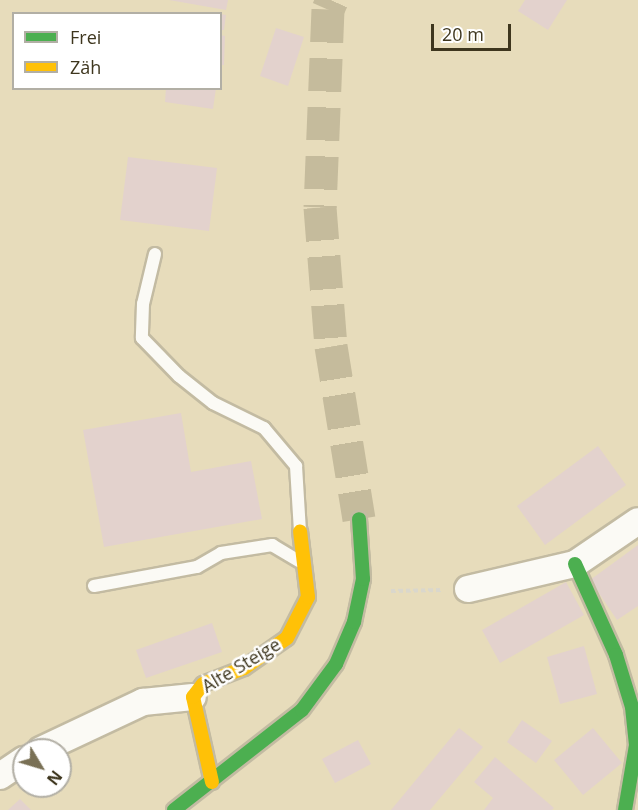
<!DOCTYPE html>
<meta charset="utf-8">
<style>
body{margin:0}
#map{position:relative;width:638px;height:810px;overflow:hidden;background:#e7dcbb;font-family:"Open Sans",sans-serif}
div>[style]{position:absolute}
.building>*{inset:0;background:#e3d2cd}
.secondary-tunnel>*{height:33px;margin-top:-16.5px;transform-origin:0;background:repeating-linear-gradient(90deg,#c5bb9c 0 33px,transparent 0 49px)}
.path>*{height:4px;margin-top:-2px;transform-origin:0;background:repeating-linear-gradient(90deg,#dad7cc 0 4.5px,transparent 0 7.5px)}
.roads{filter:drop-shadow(2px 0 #c3bba2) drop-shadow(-2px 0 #c3bba2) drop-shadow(0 2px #c3bba2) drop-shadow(0 -2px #c3bba2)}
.lane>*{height:12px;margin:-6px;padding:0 6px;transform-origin:6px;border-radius:6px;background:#fbfaf5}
.street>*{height:26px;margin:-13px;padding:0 13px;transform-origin:13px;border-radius:13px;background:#fbfaf5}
.fast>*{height:14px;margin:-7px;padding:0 7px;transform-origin:7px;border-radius:7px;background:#4caf50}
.slow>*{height:14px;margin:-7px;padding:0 7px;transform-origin:7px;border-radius:7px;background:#ffc107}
span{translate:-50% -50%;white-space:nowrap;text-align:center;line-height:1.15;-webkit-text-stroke:5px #fff;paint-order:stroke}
.street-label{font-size:18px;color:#3e361e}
.legend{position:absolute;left:12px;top:12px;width:210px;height:78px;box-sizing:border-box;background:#fff;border:2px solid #b2afa5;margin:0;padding:8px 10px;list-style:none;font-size:18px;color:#3e361e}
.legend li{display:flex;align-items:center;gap:12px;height:30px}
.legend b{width:30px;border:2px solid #b2afa5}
.north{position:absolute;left:12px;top:738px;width:60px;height:60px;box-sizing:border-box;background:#fff;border:2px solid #b2afa5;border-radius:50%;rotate:128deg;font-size:16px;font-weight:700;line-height:24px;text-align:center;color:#3e361e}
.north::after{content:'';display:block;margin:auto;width:21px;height:27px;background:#797055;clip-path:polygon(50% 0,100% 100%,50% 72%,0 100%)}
.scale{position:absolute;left:431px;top:24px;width:80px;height:27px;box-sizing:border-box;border:3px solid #3e361e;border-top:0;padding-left:8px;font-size:18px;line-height:21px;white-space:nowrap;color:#3e361e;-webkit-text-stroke:4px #fff;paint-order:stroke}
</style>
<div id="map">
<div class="building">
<div style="clip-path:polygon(169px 0,228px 0,226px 10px)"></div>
<div style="clip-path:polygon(525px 0,567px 0,548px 30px,518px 11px)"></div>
<div style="clip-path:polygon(220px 14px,226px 15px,224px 30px,220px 30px)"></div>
<div style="clip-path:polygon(276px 28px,304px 37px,288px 86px,260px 76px)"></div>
<div style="clip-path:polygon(220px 35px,225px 36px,224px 65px,220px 65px)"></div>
<div style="clip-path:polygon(166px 88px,216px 88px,213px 109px,165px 102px)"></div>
<div style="clip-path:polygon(128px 157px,217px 168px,209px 231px,120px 220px)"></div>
<div style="clip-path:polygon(181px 413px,191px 472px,251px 461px,262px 519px,104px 547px,83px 430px)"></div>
<div style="clip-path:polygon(598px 446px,626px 485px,545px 545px,517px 506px)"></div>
<div style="clip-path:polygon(638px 545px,638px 606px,617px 620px,590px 580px)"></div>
<div style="clip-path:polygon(566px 582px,584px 615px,500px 663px,482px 630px)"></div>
<div style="clip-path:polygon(212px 623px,222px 652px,146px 678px,136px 650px)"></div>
<div style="clip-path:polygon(584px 646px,597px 694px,560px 704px,547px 657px)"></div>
<div style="clip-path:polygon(522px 720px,552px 741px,536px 763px,507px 742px)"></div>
<div style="clip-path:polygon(459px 728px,483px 747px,430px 810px,391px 810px)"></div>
<div style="clip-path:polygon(593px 728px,622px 763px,583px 795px,554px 760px)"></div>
<div style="clip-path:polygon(358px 740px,371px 764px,335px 783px,322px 759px)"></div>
<div style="clip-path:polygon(495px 757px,554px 808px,552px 810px,484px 810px,493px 798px,474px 782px)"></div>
<div style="clip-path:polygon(20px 799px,31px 810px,8px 810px)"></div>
</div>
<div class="secondary-tunnel">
<div style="left:332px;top:0;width:10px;rotate:114deg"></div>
<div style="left:328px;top:9px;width:198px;rotate:92.3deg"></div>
<div style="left:320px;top:207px;width:139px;rotate:85.5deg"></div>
<div style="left:331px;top:346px;width:175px;rotate:80.8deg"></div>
</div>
<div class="path">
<div style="left:391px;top:591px;width:52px;rotate:-1.1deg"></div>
</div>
<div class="roads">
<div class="lane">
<div style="left:155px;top:254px;width:51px;rotate:103.5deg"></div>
<div style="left:143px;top:304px;width:34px;rotate:92deg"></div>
<div style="left:142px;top:338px;width:53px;rotate:45.8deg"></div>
<div style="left:179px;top:376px;width:43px;rotate:38.5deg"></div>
<div style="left:213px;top:403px;width:57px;rotate:26.1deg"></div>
<div style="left:264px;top:428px;width:50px;rotate:49.9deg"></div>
<div style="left:296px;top:466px;width:65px;rotate:86.5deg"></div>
<div style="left:94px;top:586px;width:105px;rotate:-10.5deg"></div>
<div style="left:197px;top:567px;width:28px;rotate:-30deg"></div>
<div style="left:221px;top:553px;width:52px;rotate:-8.9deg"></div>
<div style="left:272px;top:545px;width:31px;rotate:31deg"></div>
</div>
<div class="street">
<div style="left:468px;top:589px;width:110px;rotate:-13.2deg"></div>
<div style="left:575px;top:564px;width:76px;rotate:-34.3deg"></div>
<div style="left:41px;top:750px;width:113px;rotate:-25.2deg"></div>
<div style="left:143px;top:702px;width:50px;rotate:-5.7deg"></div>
<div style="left:0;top:776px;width:29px;rotate:-34deg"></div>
</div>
<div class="fast">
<div style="left:575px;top:564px;width:100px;rotate:65.7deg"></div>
<div style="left:616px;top:655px;width:54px;rotate:72.9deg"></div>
<div style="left:632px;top:707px;width:38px;rotate:84deg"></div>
<div style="left:636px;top:745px;width:66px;rotate:99.6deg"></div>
<div style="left:174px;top:810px;width:162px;rotate:-38deg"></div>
<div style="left:302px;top:710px;width:57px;rotate:-53.5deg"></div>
<div style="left:336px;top:664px;width:46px;rotate:-66.8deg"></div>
<div style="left:354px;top:622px;width:44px;rotate:-78.2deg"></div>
<div style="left:363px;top:579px;width:60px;rotate:-93.8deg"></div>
</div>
<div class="slow">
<div style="left:212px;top:782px;width:87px;rotate:-102.6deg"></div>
<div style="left:193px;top:697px;width:16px;rotate:-52deg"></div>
<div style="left:203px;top:684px;width:44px;rotate:-21.3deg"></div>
<div style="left:244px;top:668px;width:52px;rotate:-34.9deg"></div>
<div style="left:287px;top:638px;width:46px;rotate:-62.9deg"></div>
<div style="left:308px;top:597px;width:66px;rotate:-96.9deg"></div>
</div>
</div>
<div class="street-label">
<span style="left:241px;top:665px;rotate:-31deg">Alte Steige</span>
</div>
<ul class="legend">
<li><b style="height:8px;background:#4caf50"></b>Frei</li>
<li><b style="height:8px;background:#ffc107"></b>Zäh</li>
</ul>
<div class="north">N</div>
<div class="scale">20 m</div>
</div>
